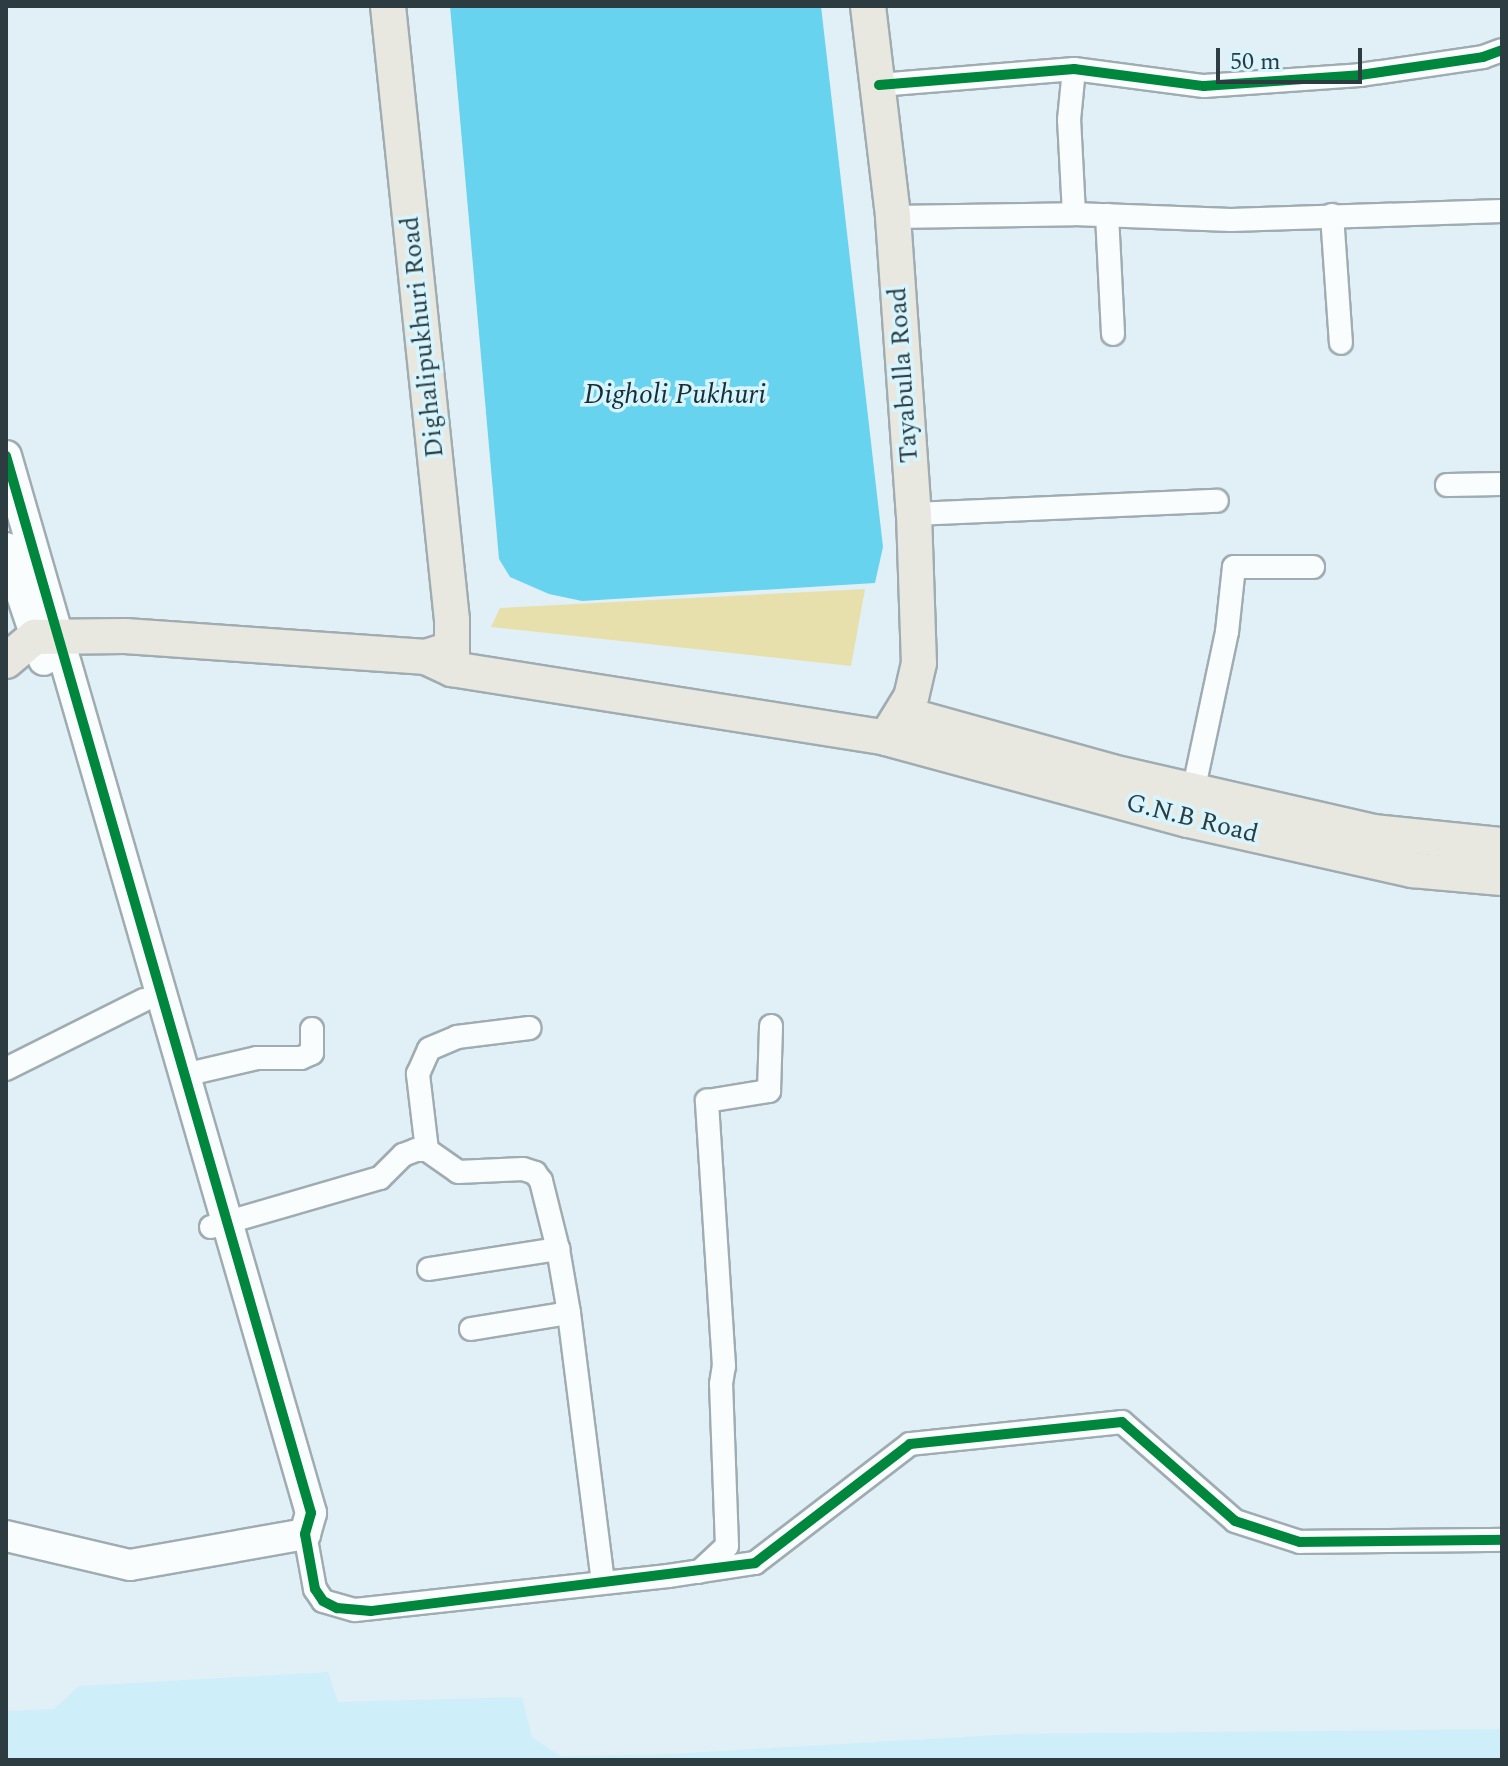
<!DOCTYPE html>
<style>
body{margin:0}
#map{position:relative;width:1508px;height:1766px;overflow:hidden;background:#e0f0f6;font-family:Spectral,serif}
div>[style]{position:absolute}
.built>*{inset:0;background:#ceeffa}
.green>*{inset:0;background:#e8e0ac}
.water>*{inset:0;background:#68d3ef}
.roads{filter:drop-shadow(2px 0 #9facb1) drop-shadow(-2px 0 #9facb1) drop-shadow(0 2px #9facb1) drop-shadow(0 -2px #9facb1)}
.street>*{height:22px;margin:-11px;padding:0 11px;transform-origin:11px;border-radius:11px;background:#fafdfe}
.secondary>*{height:30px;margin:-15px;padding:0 15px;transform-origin:15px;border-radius:15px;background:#fafdfe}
.primary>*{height:34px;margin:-17px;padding:0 17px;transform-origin:17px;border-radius:17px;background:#e8e8e0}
.cycleway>*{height:10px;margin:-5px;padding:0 5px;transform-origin:5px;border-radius:5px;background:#00873e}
span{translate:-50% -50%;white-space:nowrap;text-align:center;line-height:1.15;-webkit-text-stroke:7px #d7f5ff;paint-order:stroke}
.street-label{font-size:26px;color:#2d3c40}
.water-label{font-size:28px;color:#172e35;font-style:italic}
.frame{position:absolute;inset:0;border:8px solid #2d3c40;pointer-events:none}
.scale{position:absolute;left:1216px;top:48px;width:146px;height:36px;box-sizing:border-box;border:4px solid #2d3c40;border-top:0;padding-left:10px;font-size:24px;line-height:28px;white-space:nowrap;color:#2d3c40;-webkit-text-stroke:6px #d7f5ff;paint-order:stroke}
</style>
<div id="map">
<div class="built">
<div style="clip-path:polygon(328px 1672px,338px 1702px,522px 1697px,532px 1737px,560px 1756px,669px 1754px,1015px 1734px,1502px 1729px,1502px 1760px,6px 1760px,6px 1711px,54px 1709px,79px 1686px)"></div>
</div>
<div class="green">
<div style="clip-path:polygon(865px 589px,851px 666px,491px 627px,500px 608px)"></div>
</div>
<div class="water">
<div style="clip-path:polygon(450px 6px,821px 6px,883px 547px,875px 583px,582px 601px,549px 594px,510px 577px,499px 559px)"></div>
</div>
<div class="roads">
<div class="street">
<div style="left:879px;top:85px;width:196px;rotate:-4.7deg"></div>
<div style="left:1074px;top:69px;width:131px;rotate:7.5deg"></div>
<div style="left:1204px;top:86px;width:156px;rotate:-4deg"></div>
<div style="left:1360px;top:75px;width:124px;rotate:-8.3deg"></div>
<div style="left:1483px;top:57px;width:20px;rotate:-20deg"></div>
<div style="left:1074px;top:214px;width:94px;rotate:-93deg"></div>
<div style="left:1069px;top:120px;width:51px;rotate:-84.4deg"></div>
<div style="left:1107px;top:215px;width:119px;rotate:87.1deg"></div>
<div style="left:1332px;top:215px;width:128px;rotate:86deg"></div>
<div style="left:893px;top:217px;width:181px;rotate:-0.9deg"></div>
<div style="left:1074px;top:214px;width:157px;rotate:2.2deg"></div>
<div style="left:1231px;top:220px;width:271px;rotate:-1.9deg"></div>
<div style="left:1447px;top:485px;width:55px;rotate:-1deg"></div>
<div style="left:914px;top:514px;width:303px;rotate:-2.5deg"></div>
<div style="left:1193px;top:792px;width:164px;rotate:-78deg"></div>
<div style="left:1227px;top:632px;width:65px;rotate:-83.9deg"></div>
<div style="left:1234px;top:567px;width:79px"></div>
<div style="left:6px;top:1069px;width:154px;rotate:-26.6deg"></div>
<div style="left:184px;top:1075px;width:75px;rotate:-13.1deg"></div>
<div style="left:257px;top:1058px;width:44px"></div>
<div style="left:301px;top:1058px;width:12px;rotate:-24deg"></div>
<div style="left:312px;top:1053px;width:24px;rotate:-90deg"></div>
<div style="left:427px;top:1150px;width:77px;rotate:-96.8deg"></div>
<div style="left:418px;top:1074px;width:27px;rotate:-66deg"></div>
<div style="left:429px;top:1049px;width:30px;rotate:-23deg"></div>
<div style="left:457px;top:1037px;width:73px;rotate:-7.1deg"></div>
<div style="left:211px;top:1227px;width:176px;rotate:-16.2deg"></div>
<div style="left:380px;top:1178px;width:33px;rotate:-45deg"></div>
<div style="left:403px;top:1155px;width:14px;rotate:-21deg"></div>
<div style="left:416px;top:1150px;width:11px"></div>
<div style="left:427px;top:1150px;width:38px;rotate:35deg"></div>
<div style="left:458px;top:1172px;width:65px;rotate:-2.6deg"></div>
<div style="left:523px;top:1169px;width:13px;rotate:18deg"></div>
<div style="left:535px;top:1173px;width:10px;rotate:53deg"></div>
<div style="left:541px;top:1181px;width:70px;rotate:76deg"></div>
<div style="left:558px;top:1249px;width:65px;rotate:80.2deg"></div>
<div style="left:569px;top:1313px;width:271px;rotate:82.8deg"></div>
<div style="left:429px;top:1269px;width:131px;rotate:-8.8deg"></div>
<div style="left:471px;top:1329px;width:99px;rotate:-9.3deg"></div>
<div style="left:305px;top:1534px;width:56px;rotate:79.7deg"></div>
<div style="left:315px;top:1589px;width:14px;rotate:56deg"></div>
<div style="left:323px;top:1601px;width:33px;rotate:16deg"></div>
<div style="left:355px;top:1610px;width:315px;rotate:-6.2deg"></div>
<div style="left:668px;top:1576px;width:88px;rotate:-8.5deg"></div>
<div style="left:755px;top:1563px;width:195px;rotate:-37.5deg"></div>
<div style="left:910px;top:1444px;width:213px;rotate:-5.9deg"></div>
<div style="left:1122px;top:1422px;width:150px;rotate:41.2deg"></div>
<div style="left:1235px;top:1521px;width:68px;rotate:17.9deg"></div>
<div style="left:1300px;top:1542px;width:202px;rotate:-0.6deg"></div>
<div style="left:699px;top:1572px;width:38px;rotate:-43deg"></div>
<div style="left:727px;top:1546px;width:162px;rotate:-92.1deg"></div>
<div style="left:721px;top:1384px;width:18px;rotate:-81deg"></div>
<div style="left:724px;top:1366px;width:266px;rotate:-93.7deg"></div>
<div style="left:707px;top:1101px;width:63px;rotate:-9.2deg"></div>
<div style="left:769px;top:1091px;width:65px;rotate:-88.2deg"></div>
</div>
<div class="secondary">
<div style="left:6px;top:456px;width:1100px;rotate:73.9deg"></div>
<div style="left:311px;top:1513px;width:22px;rotate:106deg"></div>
<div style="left:6px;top:548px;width:118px;rotate:71.3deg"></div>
<div style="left:6px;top:1536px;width:127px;rotate:13.2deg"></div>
<div style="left:130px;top:1565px;width:178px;rotate:-10deg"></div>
</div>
<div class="primary">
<div style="left:388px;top:6px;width:617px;rotate:84.05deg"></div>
<div style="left:452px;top:620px;width:49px;rotate:90deg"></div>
<div style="left:868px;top:6px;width:212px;rotate:83.2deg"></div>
<div style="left:893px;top:217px;width:298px;rotate:86deg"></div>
<div style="left:914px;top:514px;width:149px;rotate:88.1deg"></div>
<div style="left:919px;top:663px;width:35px;rotate:103deg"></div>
<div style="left:911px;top:697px;width:48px;rotate:121.4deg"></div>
<div style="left:426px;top:657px;width:29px;rotate:25deg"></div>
<div style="left:452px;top:669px;width:439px;rotate:9deg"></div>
<div style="left:886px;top:738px;width:313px;rotate:15.2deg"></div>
<div style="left:1188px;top:820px;width:230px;rotate:12.6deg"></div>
<div style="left:1412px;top:870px;width:90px;rotate:5.1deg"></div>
<div style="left:6px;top:661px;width:38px;rotate:-40deg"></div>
<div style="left:35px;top:637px;width:90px;rotate:-0.6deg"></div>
<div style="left:125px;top:636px;width:302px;rotate:4deg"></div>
<div style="left:426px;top:657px;width:22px;rotate:-18deg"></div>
<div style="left:903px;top:714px;width:217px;rotate:15.5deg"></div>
<div style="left:1112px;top:772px;width:268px;rotate:12.9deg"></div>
<div style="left:1373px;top:832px;width:130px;rotate:5.8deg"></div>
</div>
</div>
<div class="cycleway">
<div style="left:879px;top:85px;width:196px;rotate:-4.7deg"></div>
<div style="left:1074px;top:69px;width:131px;rotate:7.5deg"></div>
<div style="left:1204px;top:86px;width:156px;rotate:-4deg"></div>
<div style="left:1360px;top:75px;width:124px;rotate:-8.3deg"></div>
<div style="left:1483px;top:57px;width:20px;rotate:-20deg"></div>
<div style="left:6px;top:456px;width:1100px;rotate:73.9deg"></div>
<div style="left:311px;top:1513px;width:22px;rotate:106deg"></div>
<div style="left:305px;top:1534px;width:56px;rotate:79.7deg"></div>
<div style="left:315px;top:1589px;width:14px;rotate:56deg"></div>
<div style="left:323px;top:1601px;width:16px;rotate:27deg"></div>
<div style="left:337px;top:1608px;width:34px;rotate:5deg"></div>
<div style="left:371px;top:1611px;width:387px;rotate:-7.1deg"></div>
<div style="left:755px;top:1563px;width:195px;rotate:-37.5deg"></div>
<div style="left:910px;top:1444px;width:213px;rotate:-5.9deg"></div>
<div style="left:1122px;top:1422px;width:150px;rotate:41.2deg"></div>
<div style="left:1235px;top:1521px;width:68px;rotate:17.9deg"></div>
<div style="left:1300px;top:1542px;width:202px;rotate:-0.6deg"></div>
</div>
<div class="street-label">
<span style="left:423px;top:337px;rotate:-96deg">Dighalipukhuri Road</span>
<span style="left:904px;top:375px;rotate:-94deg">Tayabulla Road</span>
<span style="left:1192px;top:819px;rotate:14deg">G.N.B Road</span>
</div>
<div class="water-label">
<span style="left:675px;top:395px">Digholi Pukhuri</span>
</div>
<div class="frame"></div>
<div class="scale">50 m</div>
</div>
